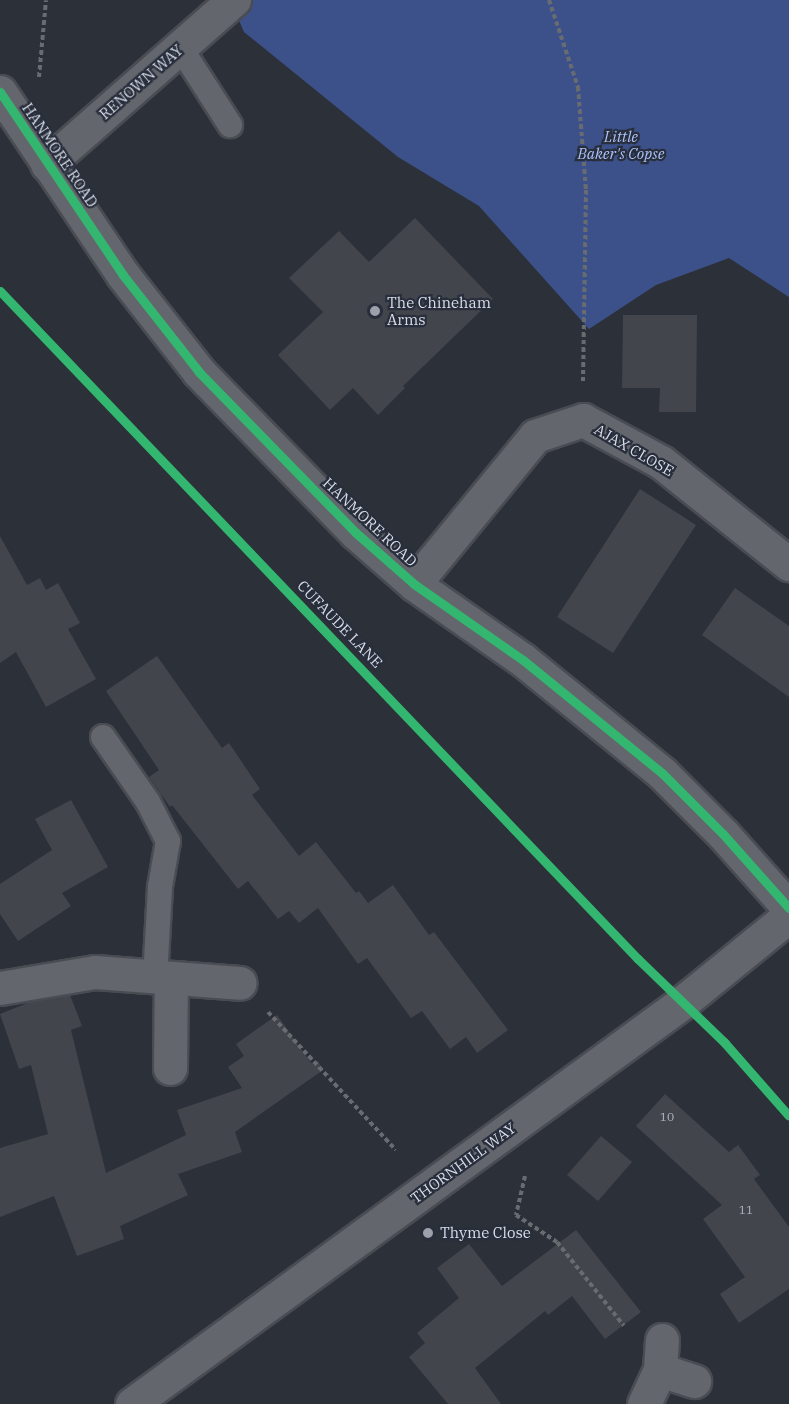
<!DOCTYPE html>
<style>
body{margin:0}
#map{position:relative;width:789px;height:1404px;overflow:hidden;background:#2c3038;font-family:"IBM Plex Serif",serif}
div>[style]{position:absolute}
.forest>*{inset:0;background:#3c518a}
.building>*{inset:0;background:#42454c}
.path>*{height:4px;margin-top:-2px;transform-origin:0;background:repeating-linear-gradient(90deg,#686c71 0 4.5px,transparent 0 7.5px)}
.roads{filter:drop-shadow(2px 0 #494c53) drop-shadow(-2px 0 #494c53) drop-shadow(0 2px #494c53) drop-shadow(0 -2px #494c53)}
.service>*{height:24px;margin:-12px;padding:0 12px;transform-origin:12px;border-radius:12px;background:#63666c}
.minor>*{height:33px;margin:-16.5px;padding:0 16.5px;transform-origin:16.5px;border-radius:16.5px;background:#63666c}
.tertiary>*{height:33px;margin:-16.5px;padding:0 16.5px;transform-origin:16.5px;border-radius:16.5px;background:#63666c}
.cycleway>*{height:9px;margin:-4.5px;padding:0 4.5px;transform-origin:4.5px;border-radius:4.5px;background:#33b770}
.dots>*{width:16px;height:16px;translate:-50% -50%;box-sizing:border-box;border:3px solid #282e3c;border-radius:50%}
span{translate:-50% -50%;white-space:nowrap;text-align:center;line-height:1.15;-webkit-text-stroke:4.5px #282e3c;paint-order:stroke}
.number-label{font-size:12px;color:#b3b7c0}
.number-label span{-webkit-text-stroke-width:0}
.street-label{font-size:15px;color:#d9dde7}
.park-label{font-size:15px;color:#abc2fa;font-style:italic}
.poi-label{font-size:15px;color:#d9dde7}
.left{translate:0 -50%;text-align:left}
</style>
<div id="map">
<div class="forest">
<div style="clip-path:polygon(230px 0,789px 0,789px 297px,729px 258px,656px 285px,589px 329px,479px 206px,398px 157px,244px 32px)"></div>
</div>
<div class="building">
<div style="clip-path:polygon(415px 218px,493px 299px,403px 386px,405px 388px,378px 415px,353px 388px,330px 410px,278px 355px,323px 312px,289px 278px,339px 231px,369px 262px)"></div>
<div style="clip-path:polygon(623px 315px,697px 315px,696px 412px,659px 412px,660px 388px,622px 388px)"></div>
<div style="clip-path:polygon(640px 489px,696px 525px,613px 653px,557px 617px)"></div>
<div style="clip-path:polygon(0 536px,27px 585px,40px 578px,46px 590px,58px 583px,80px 623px,68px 629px,96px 679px,46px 707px,16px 652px,0 663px)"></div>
<div style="clip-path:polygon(735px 588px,789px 626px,789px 697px,702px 635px)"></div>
<div style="clip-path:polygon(157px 656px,222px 748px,229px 743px,260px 789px,252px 795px,299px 856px,316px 842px,356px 893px,359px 891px,368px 903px,393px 885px,429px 935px,434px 932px,508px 1030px,477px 1053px,466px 1037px,450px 1049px,422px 1011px,411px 1018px,367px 958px,358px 964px,318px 908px,299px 923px,289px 911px,278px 919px,248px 881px,238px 889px,172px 805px,170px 807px,149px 777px,159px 770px,106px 691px)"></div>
<div style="clip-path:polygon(71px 800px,108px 867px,62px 893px,71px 906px,18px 941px,0 914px,0 884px,52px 850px,35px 819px)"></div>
<div style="clip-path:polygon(70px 995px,82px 1026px,71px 1030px,106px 1173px,186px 1135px,177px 1110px,242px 1088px,228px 1067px,244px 1056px,236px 1044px,277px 1015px,311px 1063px,318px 1061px,323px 1070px,235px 1132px,242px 1152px,178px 1174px,188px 1195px,120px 1226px,124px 1239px,77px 1256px,54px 1196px,0 1217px,0 1148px,48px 1134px,31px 1065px,19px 1069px,0 1014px,30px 1002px)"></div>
<div style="clip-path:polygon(665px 1094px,729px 1152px,738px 1145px,760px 1175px,754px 1179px,789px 1227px,789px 1289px,739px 1323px,720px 1294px,745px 1277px,703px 1219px,722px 1205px,636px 1126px)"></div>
<div style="clip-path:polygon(601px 1136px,632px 1162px,598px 1201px,567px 1175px)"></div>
<div style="clip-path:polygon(576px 1230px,641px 1312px,605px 1339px,572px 1296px,548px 1315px,545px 1311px,475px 1368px,501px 1404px,448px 1404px,409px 1357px,425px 1343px,417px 1333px,459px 1298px,437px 1268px,469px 1244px,502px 1286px)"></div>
</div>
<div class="path">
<div style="left:549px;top:0;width:92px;rotate:71.6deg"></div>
<div style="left:578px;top:87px;width:103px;rotate:85.6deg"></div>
<div style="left:586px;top:190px;width:191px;rotate:90.9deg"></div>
<div style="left:39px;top:77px;width:77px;rotate:-84.8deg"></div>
<div style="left:268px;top:1012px;width:188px;rotate:47.2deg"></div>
<div style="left:525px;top:1176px;width:40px;rotate:103deg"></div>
<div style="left:516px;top:1215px;width:49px;rotate:33.4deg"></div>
<div style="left:557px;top:1242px;width:107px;rotate:51.4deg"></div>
</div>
<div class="roads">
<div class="service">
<div style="left:180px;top:47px;width:93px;rotate:57.3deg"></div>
<div style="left:103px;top:737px;width:79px;rotate:55.3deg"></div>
<div style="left:148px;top:802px;width:44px;rotate:62.9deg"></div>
<div style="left:168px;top:841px;width:47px;rotate:99.9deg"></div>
<div style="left:160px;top:887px;width:91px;rotate:93.1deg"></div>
</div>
<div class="minor">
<div style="left:47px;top:164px;width:249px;rotate:-41.3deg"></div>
<div style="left:414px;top:584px;width:191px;rotate:-50.7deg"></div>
<div style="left:535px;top:436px;width:51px;rotate:-18.4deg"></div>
<div style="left:583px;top:420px;width:89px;rotate:28.3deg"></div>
<div style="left:661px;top:462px;width:164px;rotate:38.6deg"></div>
<div style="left:0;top:988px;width:96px;rotate:-9.6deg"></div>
<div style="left:95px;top:972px;width:145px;rotate:4.3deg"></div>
<div style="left:170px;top:1068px;width:89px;rotate:-89.4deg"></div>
<div style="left:662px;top:1340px;width:30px;rotate:94deg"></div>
<div style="left:660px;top:1370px;width:36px;rotate:18deg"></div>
<div style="left:132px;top:1404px;width:682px;rotate:-36.11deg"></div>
<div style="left:683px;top:1002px;width:136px;rotate:-39.1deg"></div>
<div style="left:644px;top:1404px;width:38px;rotate:-65deg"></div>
</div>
<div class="tertiary">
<div style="left:0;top:92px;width:220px;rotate:56.1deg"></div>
<div style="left:123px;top:275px;width:123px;rotate:51.9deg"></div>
<div style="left:199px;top:372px;width:223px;rotate:45.7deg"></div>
<div style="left:355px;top:532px;width:79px;rotate:41.4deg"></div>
<div style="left:414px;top:584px;width:133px;rotate:34.9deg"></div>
<div style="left:523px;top:660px;width:179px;rotate:39.1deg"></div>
<div style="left:662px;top:773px;width:86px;rotate:45deg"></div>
<div style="left:723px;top:834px;width:99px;rotate:48.3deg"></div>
</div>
</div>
<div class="cycleway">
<div style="left:0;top:92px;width:220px;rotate:56.1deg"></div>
<div style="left:123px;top:275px;width:123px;rotate:51.9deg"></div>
<div style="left:199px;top:372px;width:223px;rotate:45.7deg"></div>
<div style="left:355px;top:532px;width:79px;rotate:41.4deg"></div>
<div style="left:414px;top:584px;width:133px;rotate:34.9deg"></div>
<div style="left:523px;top:660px;width:179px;rotate:39.1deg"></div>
<div style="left:662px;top:773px;width:86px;rotate:45deg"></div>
<div style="left:723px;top:834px;width:99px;rotate:48.3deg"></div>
<div style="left:0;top:291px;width:924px;rotate:46.32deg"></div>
<div style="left:638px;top:959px;width:120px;rotate:44deg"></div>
<div style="left:724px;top:1042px;width:98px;rotate:48.7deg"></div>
</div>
<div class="dots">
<div style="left:375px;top:311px;background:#9ca0aa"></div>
<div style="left:428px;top:1233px;background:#9ca0aa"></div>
</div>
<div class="number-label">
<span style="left:667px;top:1117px">10</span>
<span style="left:746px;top:1210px">11</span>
</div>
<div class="street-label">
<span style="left:141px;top:82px;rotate:-41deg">RENOWN WAY</span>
<span style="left:60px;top:155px;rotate:56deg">HANMORE ROAD</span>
<span style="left:634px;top:450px;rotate:30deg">AJAX CLOSE</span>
<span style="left:370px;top:522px;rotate:43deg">HANMORE ROAD</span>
<span style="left:340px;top:624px;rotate:46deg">CUFAUDE LANE</span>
<span style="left:463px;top:1163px;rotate:-36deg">THORNHILL WAY</span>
</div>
<div class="park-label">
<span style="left:621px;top:145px">Little<br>Baker's Copse</span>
</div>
<div class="poi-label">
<span class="left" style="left:387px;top:311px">The Chineham<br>Arms</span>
<span class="left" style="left:440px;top:1233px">Thyme Close</span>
</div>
</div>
